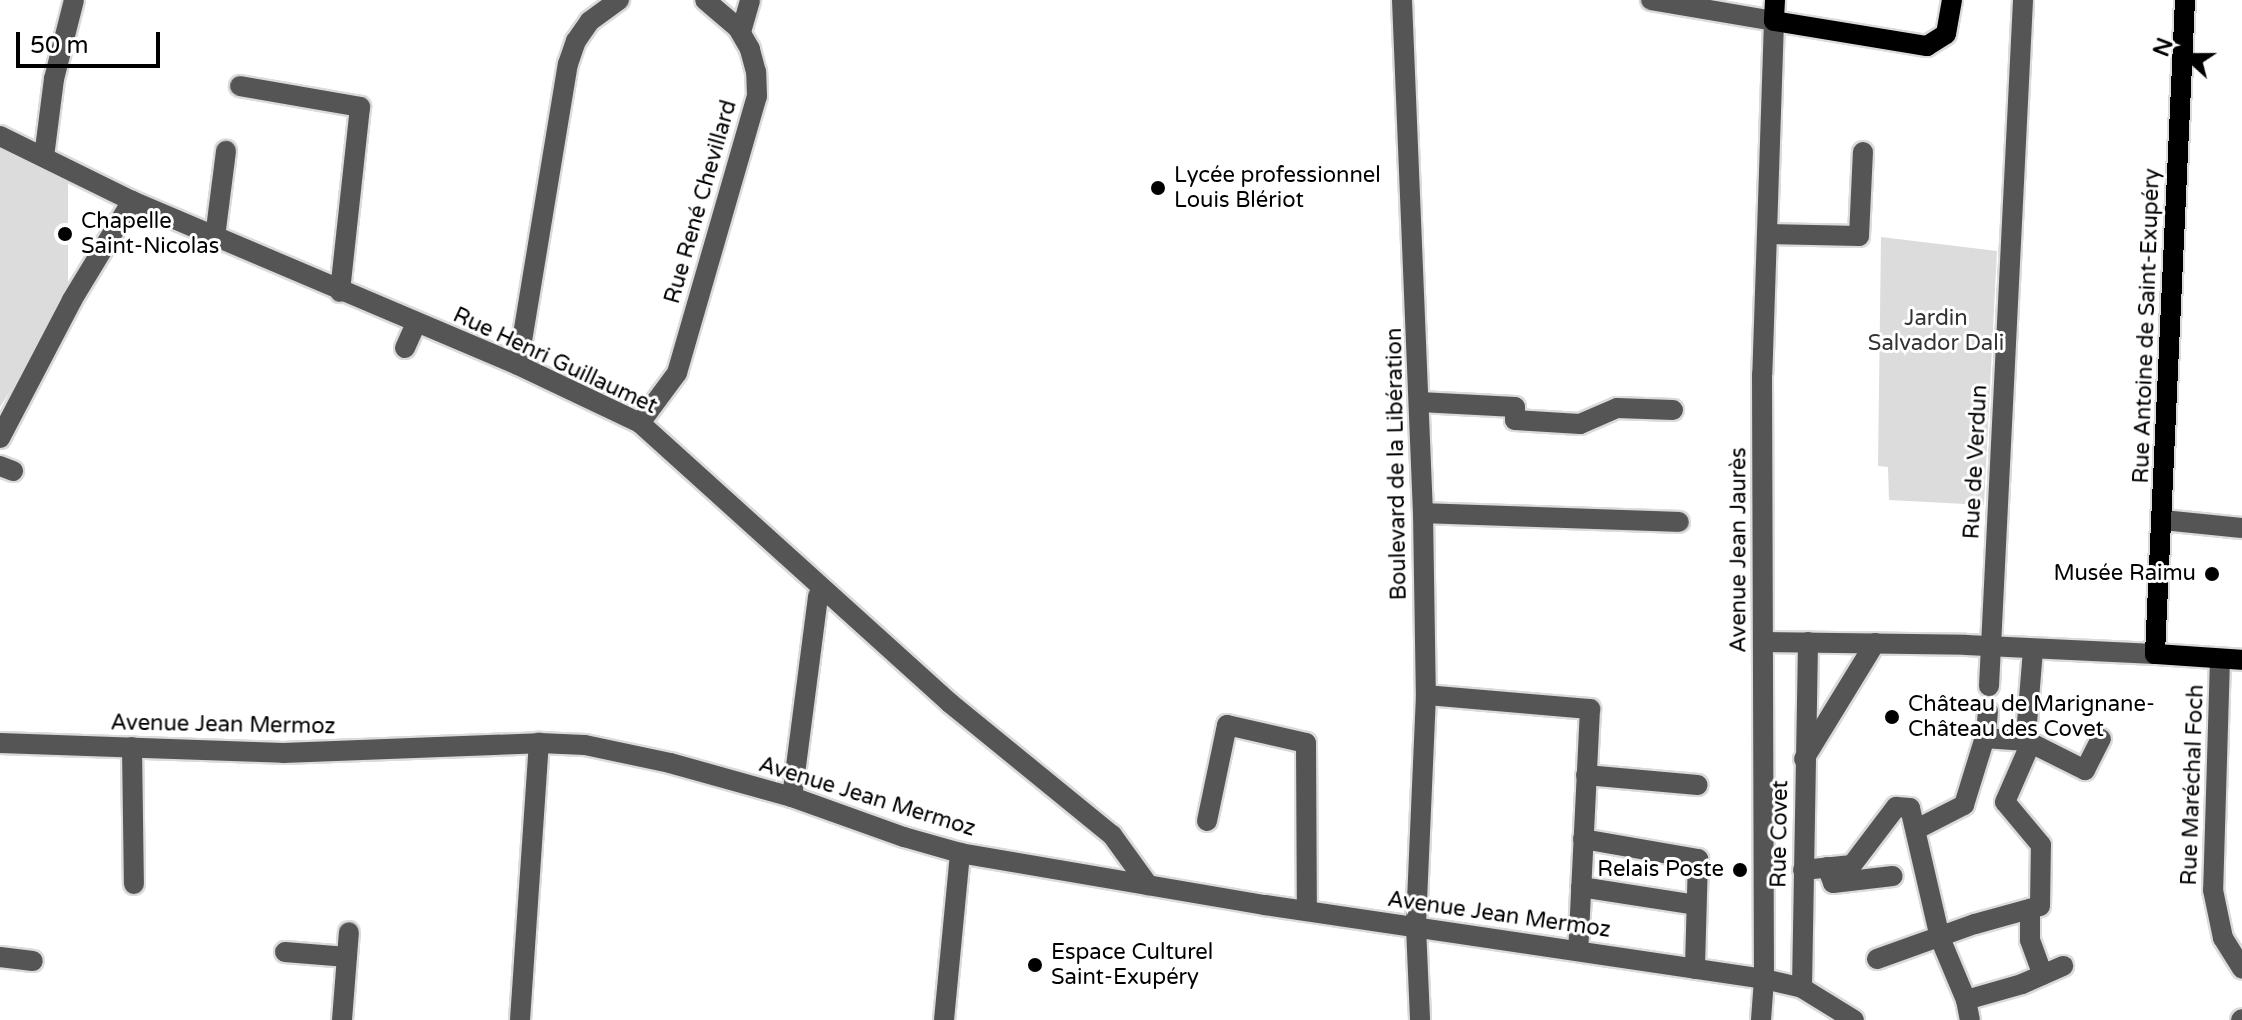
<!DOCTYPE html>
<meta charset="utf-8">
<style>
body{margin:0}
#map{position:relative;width:2242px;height:1020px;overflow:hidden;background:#fff;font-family:"Varela Round",sans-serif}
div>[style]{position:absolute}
.green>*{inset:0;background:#dcdcdc}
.roads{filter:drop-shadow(2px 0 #dbdbdb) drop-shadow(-2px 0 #dbdbdb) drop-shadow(0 2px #dbdbdb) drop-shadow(0 -2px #dbdbdb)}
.minor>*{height:20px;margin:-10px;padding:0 10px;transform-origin:10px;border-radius:10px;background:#555}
.major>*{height:20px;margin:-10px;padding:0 10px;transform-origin:10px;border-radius:10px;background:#000}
.dots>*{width:22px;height:22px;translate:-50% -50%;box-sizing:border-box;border:4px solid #fff;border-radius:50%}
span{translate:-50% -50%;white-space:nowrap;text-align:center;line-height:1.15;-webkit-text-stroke:6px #fff;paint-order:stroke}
.poi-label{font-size:22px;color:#000}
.left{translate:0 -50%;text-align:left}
.right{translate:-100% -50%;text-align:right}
.street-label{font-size:22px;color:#000}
.park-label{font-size:22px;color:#333}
.north{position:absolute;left:2146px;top:16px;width:80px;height:80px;-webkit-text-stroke:6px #fff;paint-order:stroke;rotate:291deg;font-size:22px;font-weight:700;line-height:32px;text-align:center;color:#000}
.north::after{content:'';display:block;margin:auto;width:28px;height:36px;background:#000;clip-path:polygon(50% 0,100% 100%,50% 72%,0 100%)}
.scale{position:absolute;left:16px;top:32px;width:144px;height:36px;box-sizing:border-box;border:4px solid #000;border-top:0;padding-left:10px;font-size:24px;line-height:28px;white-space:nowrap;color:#000;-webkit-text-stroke:6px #fff;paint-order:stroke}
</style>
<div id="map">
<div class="green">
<div style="clip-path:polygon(0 136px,68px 172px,68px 290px,46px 335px,0 407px)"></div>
<div style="clip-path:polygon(1881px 237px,1997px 251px,1984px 505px,1889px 500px,1888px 467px,1878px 466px)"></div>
</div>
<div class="roads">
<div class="minor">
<div style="left:1402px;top:0;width:513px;rotate:87.66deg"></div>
<div style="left:1423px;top:513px;width:182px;rotate:89.1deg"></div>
<div style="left:1426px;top:695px;width:232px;rotate:92.5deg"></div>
<div style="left:1416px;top:927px;width:93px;rotate:87.5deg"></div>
<div style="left:1651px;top:0;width:125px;rotate:9.7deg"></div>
<div style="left:1774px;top:21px;width:353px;rotate:91.9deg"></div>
<div style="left:1762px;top:374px;width:605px;rotate:89.81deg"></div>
<div style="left:1764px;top:979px;width:41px;rotate:94.2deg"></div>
<div style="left:741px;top:32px;width:33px;rotate:-74deg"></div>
<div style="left:240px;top:86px;width:122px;rotate:9.9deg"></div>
<div style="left:360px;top:107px;width:186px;rotate:96.2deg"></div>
<div style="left:0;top:136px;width:147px;rotate:26.2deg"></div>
<div style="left:132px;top:201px;width:419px;rotate:23deg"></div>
<div style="left:518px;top:365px;width:135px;rotate:25.4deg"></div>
<div style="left:640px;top:423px;width:418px;rotate:42.1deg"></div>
<div style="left:950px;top:703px;width:209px;rotate:39.2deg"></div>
<div style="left:1112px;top:835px;width:62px;rotate:54.2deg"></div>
<div style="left:44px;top:157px;width:79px;rotate:-82.7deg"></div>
<div style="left:54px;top:79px;width:81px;rotate:-75.8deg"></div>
<div style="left:1767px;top:234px;width:92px;rotate:1.2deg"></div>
<div style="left:1859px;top:236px;width:84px;rotate:-87.3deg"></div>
<div style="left:215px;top:237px;width:87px;rotate:-82.7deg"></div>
<div style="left:405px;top:348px;width:27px;rotate:-66deg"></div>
<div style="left:518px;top:365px;width:305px;rotate:-80.6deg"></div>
<div style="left:568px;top:64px;width:24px;rotate:-71deg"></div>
<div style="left:576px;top:41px;width:24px;rotate:-55deg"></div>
<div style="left:590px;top:21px;width:36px;rotate:-36deg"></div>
<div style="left:1420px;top:402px;width:95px;rotate:3deg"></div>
<div style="left:1515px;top:407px;width:13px;rotate:90deg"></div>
<div style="left:1515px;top:420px;width:65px;rotate:3.5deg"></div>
<div style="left:1580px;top:424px;width:40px;rotate:-23.4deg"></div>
<div style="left:1617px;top:408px;width:56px;rotate:2deg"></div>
<div style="left:640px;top:423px;width:62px;rotate:-53.5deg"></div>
<div style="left:677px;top:373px;width:288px;rotate:-73.9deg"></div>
<div style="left:757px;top:96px;width:24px;rotate:-92deg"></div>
<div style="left:756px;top:72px;width:24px;rotate:-105deg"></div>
<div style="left:750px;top:49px;width:24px;rotate:-120deg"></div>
<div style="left:738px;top:28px;width:43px;rotate:-139.7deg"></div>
<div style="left:0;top:438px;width:156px;rotate:-62.4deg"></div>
<div style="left:72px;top:300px;width:116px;rotate:-58.8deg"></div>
<div style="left:0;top:466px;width:14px;rotate:21deg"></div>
<div style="left:1423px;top:513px;width:256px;rotate:2deg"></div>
<div style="left:2163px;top:520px;width:79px;rotate:5.8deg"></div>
<div style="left:1763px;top:642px;width:203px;rotate:0.8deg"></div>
<div style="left:1966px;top:645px;width:189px;rotate:2.7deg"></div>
<div style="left:2220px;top:659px;width:231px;rotate:91.7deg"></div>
<div style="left:2213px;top:890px;width:49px;rotate:78.2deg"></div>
<div style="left:2223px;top:938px;width:36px;rotate:58deg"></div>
<div style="left:1989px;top:686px;width:687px;rotate:-87.16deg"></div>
<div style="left:1426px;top:695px;width:165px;rotate:4.9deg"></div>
<div style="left:1590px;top:709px;width:242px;rotate:92.8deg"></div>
<div style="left:1984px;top:738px;width:43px;rotate:4deg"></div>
<div style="left:2027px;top:741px;width:65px;rotate:26.6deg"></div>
<div style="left:2085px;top:770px;width:35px;rotate:-63deg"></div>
<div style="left:0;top:743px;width:283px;rotate:2deg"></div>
<div style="left:283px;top:753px;width:256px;rotate:-2.2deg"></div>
<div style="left:539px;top:743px;width:46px;rotate:2.5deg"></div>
<div style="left:585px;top:745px;width:87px;rotate:12deg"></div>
<div style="left:670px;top:763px;width:127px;rotate:15.6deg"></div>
<div style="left:792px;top:797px;width:119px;rotate:19.7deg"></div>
<div style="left:904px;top:837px;width:58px;rotate:15.9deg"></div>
<div style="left:960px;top:853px;width:309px;rotate:9.7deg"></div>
<div style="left:1265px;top:905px;width:504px;rotate:8.44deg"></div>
<div style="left:1764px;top:979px;width:39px;rotate:13deg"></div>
<div style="left:1802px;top:988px;width:61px;rotate:31.6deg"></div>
<div style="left:132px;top:747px;width:137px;rotate:89.2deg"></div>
<div style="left:1804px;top:759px;width:136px;rotate:-58.5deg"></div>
<div style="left:1586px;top:775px;width:112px;rotate:5.1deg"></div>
<div style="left:792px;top:797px;width:203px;rotate:-82.6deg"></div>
<div style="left:1207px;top:821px;width:98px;rotate:-78.2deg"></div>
<div style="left:1227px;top:725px;width:81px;rotate:12.8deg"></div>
<div style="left:1306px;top:743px;width:168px;rotate:89.7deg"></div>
<div style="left:1917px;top:829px;width:53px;rotate:-27.1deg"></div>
<div style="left:1964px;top:805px;width:74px;rotate:-72.8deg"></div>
<div style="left:1986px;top:734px;width:23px;rotate:-85deg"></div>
<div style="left:1583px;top:839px;width:117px;rotate:9.9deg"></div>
<div style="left:1698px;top:859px;width:110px;rotate:91.6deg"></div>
<div style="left:1827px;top:867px;width:17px;rotate:69deg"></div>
<div style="left:1833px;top:883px;width:60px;rotate:-6.7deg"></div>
<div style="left:1803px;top:870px;width:49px;rotate:-5.8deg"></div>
<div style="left:1852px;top:865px;width:73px;rotate:-52.8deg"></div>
<div style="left:1896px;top:807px;width:14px;rotate:4deg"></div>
<div style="left:1910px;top:808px;width:133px;rotate:77deg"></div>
<div style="left:1940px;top:938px;width:67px;rotate:67.2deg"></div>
<div style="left:1966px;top:1000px;width:20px;rotate:79deg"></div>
<div style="left:1581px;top:887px;width:116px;rotate:8.9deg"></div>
<div style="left:2030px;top:909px;width:31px;rotate:90deg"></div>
<div style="left:2030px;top:940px;width:37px;rotate:70deg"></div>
<div style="left:285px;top:952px;width:62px;rotate:4.6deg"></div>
<div style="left:0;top:957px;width:33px;rotate:7deg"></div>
<div style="left:1877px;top:959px;width:104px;rotate:-19.7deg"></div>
<div style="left:1975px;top:924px;width:67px;rotate:-15.5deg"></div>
<div style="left:2040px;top:906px;width:61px;rotate:-89.1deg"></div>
<div style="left:2041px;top:845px;width:56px;rotate:-129.9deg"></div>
<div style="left:2005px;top:802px;width:60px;rotate:-66.4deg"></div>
<div style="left:2029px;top:747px;width:12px;rotate:-104deg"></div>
<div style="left:2026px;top:735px;width:86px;rotate:-85.3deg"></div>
<div style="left:1802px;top:988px;width:346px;rotate:-89deg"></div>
<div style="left:1966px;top:1000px;width:58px;rotate:-15.9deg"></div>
<div style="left:2022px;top:984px;width:45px;rotate:-23.7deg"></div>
<div style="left:342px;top:1020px;width:88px;rotate:-85.5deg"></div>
<div style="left:520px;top:1020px;width:278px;rotate:-86.1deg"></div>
<div style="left:944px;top:1020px;width:168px;rotate:-84.5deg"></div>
<div style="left:2241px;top:1020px;width:1px;rotate:-45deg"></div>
</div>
<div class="major">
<div style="left:1775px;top:0;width:21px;rotate:93deg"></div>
<div style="left:1774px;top:21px;width:155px;rotate:9.3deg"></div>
<div style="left:1927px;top:46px;width:22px;rotate:-32deg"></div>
<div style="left:1946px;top:34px;width:35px;rotate:-80deg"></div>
<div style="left:2185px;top:0;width:655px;rotate:92.63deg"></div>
<div style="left:2155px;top:654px;width:87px;rotate:3.9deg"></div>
</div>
</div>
<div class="dots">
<div style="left:1158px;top:188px;background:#000"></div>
<div style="left:65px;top:234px;background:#000"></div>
<div style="left:2212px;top:574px;background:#000"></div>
<div style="left:1892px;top:717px;background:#000"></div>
<div style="left:1740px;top:870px;background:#000"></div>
<div style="left:1035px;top:965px;background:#000"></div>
</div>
<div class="poi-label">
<span class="left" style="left:1174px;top:188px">Lycée professionnel<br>Louis Blériot</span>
<span class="left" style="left:81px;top:234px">Chapelle<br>Saint-Nicolas</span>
<span class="right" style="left:2196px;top:574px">Musée Raimu</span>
<span class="left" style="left:1908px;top:717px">Château de Marignane-<br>Château des Covet</span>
<span class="right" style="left:1724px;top:870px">Relais Poste</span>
<span class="left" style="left:1051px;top:965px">Espace Culturel<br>Saint-Exupéry</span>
</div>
<div class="street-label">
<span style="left:701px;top:202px;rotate:-74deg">Rue René Chevillard</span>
<span style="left:2147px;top:326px;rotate:-88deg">Rue Antoine de Saint-Exupéry</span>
<span style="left:555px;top:361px;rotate:25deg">Rue Henri Guillaumet</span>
<span style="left:1976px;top:462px;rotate:-87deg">Rue de Verdun</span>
<span style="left:1397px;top:464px;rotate:-91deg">Boulevard de la Libération</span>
<span style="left:1739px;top:550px;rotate:-90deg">Avenue Jean Jaurès</span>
<span style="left:223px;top:725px;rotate:1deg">Avenue Jean Mermoz</span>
<span style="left:2193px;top:785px;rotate:-88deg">Rue Maréchal Foch</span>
<span style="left:867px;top:797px;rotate:17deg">Avenue Jean Mermoz</span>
<span style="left:1780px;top:834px;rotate:-89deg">Rue Covet</span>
<span style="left:1499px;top:915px;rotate:8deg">Avenue Jean Mermoz</span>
</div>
<div class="park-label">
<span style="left:1936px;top:331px">Jardin<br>Salvador Dali</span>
</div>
<div class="north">N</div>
<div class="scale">50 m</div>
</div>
